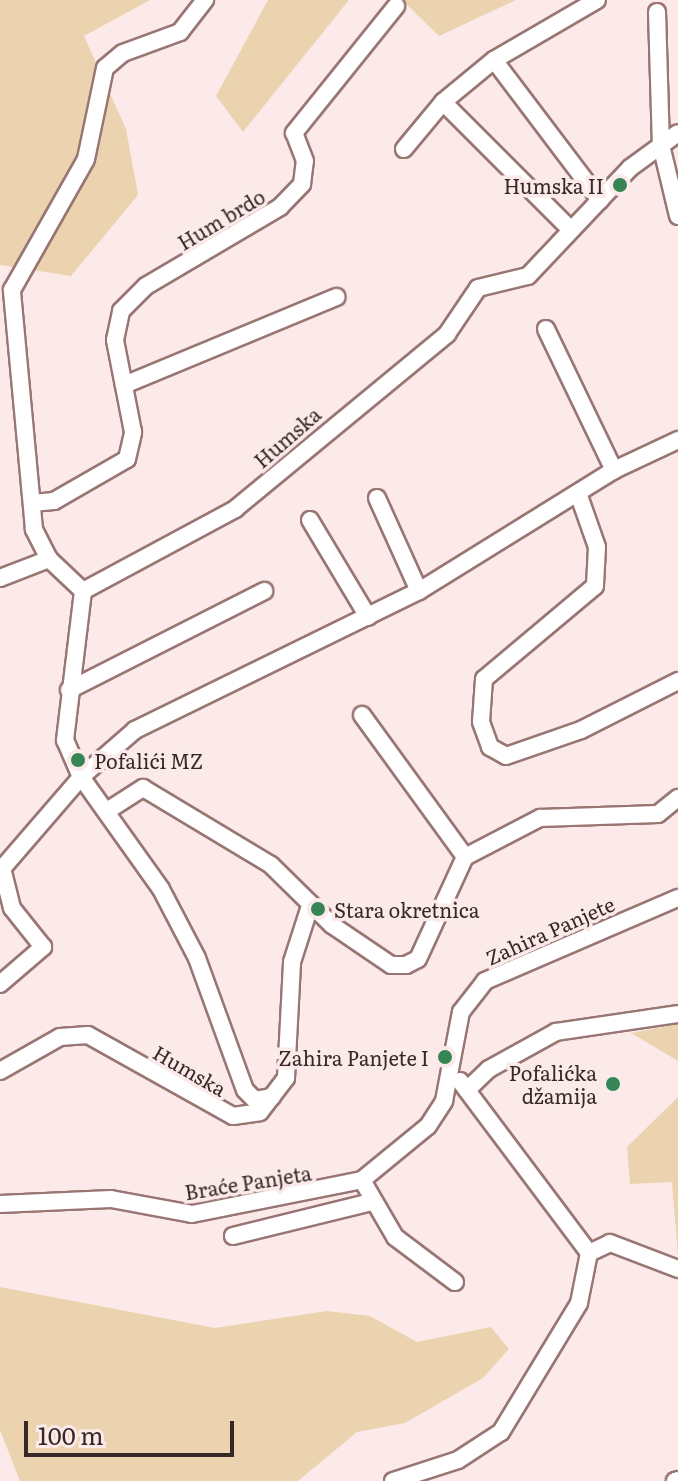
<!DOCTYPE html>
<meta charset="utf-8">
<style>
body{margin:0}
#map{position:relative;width:678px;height:1481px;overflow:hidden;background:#fbeae9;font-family:Literata,serif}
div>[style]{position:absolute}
.green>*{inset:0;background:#ecd3af}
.roads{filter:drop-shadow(2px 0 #997673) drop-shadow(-2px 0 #997673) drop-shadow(0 2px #997673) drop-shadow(0 -2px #997673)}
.minor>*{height:16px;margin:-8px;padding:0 8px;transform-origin:8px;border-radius:8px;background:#fff}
.dots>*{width:22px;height:22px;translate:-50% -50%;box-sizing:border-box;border:4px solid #fbeae9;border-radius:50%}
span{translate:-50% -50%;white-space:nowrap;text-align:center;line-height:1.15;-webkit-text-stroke:7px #fbeae9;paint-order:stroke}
.poi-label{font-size:20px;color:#362826}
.right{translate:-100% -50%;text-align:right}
.left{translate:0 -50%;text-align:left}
.street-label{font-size:20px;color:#362826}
.scale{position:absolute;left:24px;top:1421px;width:210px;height:36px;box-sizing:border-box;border:4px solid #362826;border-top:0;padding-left:10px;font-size:24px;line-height:28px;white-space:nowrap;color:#362826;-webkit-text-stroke:6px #fbeae9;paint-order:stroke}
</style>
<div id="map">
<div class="green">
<div style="clip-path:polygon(0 0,150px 0,84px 36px,126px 129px,138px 195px,71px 276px,0 265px)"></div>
<div style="clip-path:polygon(268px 0,349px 0,243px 132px,216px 96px)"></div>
<div style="clip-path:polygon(402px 0,516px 0,439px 36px)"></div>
<div style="clip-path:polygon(678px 1024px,678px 1061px,631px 1033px)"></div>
<div style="clip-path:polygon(678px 1088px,678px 1256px,672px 1182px,630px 1184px,627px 1147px,678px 1097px)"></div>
<div style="clip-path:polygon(0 1287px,215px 1328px,327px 1311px,370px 1316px,417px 1342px,491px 1327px,509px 1349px,483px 1378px,405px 1423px,357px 1432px,298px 1481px,20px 1481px,0 1430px)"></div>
</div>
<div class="roads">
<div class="minor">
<div style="left:657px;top:12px;width:133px;rotate:88.3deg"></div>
<div style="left:661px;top:145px;width:73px;rotate:76.5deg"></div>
<div style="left:494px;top:60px;width:176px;rotate:52.9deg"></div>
<div style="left:443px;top:102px;width:181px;rotate:45deg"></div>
<div style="left:404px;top:149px;width:61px;rotate:-50.3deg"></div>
<div style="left:443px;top:102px;width:66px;rotate:-39.5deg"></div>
<div style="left:494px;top:60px;width:119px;rotate:-30.2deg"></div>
<div style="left:546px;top:329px;width:157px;rotate:64.3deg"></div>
<div style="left:124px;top:385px;width:230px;rotate:-22.5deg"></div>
<div style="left:578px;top:493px;width:57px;rotate:70.6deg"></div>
<div style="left:597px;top:547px;width:39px;rotate:93deg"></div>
<div style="left:595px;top:586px;width:145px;rotate:140deg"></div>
<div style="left:484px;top:679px;width:43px;rotate:94deg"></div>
<div style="left:481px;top:722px;width:27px;rotate:70deg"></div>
<div style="left:490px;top:747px;width:18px;rotate:29deg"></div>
<div style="left:506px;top:756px;width:79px;rotate:-19.1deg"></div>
<div style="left:581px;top:730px;width:109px;rotate:-26.8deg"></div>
<div style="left:377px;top:498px;width:102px;rotate:65.7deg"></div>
<div style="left:32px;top:503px;width:22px;rotate:-5deg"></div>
<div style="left:54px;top:501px;width:84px;rotate:-29.9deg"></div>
<div style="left:127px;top:459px;width:28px;rotate:-77deg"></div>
<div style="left:133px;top:432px;width:94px;rotate:-101.1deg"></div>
<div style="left:115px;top:340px;width:30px;rotate:-78deg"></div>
<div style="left:121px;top:311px;width:35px;rotate:-45deg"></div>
<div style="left:146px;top:286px;width:156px;rotate:-30.5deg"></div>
<div style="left:280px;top:207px;width:32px;rotate:-46deg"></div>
<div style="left:302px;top:184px;width:23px;rotate:-83deg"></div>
<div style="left:305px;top:161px;width:30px;rotate:-111deg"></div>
<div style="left:294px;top:133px;width:163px;rotate:-51.2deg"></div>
<div style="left:310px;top:520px;width:113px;rotate:59.1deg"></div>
<div style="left:0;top:578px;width:53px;rotate:-21.2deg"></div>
<div style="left:83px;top:591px;width:47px;rotate:-136.7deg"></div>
<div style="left:49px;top:559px;width:34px;rotate:-117deg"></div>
<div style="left:34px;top:529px;width:240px;rotate:-95.3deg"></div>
<div style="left:12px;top:290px;width:150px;rotate:-60.5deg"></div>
<div style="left:86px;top:159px;width:93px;rotate:-78.2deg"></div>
<div style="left:105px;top:68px;width:23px;rotate:-40deg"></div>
<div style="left:123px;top:53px;width:61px;rotate:-20.2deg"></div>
<div style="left:180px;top:32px;width:41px;rotate:-52deg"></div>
<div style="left:69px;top:690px;width:219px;rotate:-26.9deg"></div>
<div style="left:362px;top:715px;width:175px;rotate:54deg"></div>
<div style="left:107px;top:811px;width:43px;rotate:-32.6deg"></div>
<div style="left:143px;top:788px;width:149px;rotate:31deg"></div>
<div style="left:271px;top:865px;width:86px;rotate:44.5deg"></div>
<div style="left:332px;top:925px;width:71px;rotate:34.1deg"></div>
<div style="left:391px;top:965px;width:15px"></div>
<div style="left:406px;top:965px;width:13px;rotate:-27deg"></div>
<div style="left:418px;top:959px;width:112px;rotate:-65.3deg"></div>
<div style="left:465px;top:857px;width:85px;rotate:-27.5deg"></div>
<div style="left:540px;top:818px;width:118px;rotate:-1.9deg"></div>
<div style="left:658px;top:814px;width:26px;rotate:-39deg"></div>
<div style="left:0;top:871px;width:124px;rotate:-49.2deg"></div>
<div style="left:81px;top:777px;width:72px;rotate:-41deg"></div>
<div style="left:135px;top:730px;width:316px;rotate:-26.1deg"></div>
<div style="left:419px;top:591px;width:229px;rotate:-31.8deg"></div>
<div style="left:614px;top:470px;width:71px;rotate:-25.1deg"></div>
<div style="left:0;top:984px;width:57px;rotate:-40.7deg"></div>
<div style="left:43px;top:947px;width:50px;rotate:-128.5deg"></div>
<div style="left:12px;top:908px;width:41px;rotate:-104deg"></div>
<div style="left:0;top:1071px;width:69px;rotate:-29.5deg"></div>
<div style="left:60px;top:1037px;width:28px;rotate:-4deg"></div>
<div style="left:88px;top:1035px;width:166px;rotate:29.2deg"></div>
<div style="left:233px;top:1116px;width:27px;rotate:-8deg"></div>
<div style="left:260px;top:1112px;width:43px;rotate:-52.6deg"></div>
<div style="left:286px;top:1078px;width:116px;rotate:-87deg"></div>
<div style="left:292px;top:962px;width:59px;rotate:-72.2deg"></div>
<div style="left:460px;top:1081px;width:215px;rotate:53.1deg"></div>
<div style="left:467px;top:1090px;width:30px;rotate:-44deg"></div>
<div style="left:489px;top:1069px;width:77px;rotate:-28.9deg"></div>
<div style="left:556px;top:1032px;width:123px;rotate:-8.4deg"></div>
<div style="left:272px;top:1097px;width:17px;rotate:170deg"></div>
<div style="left:255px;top:1100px;width:14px;rotate:-135deg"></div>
<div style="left:245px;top:1090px;width:140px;rotate:-110deg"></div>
<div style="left:197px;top:958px;width:78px;rotate:-117.6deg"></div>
<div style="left:161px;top:889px;width:138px;rotate:-125.5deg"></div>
<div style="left:81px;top:777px;width:40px;rotate:-113.4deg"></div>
<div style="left:65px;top:740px;width:150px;rotate:-83.1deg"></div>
<div style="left:83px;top:591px;width:173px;rotate:-28.3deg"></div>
<div style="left:235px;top:509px;width:275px;rotate:-39.5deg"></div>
<div style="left:447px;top:334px;width:55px;rotate:-56deg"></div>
<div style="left:478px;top:288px;width:51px;rotate:-13.5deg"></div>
<div style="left:528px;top:276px;width:149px;rotate:-46.6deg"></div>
<div style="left:630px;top:168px;width:59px;rotate:-36.1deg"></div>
<div style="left:362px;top:1180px;width:66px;rotate:59.9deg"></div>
<div style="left:395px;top:1237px;width:75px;rotate:36.9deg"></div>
<div style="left:0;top:1204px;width:111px;rotate:-2.6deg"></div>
<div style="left:111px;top:1199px;width:82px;rotate:10.5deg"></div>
<div style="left:192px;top:1214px;width:173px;rotate:-11.3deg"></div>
<div style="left:362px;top:1180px;width:85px;rotate:-39.3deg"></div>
<div style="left:428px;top:1126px;width:30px;rotate:-57deg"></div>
<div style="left:444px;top:1101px;width:91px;rotate:-79.2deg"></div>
<div style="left:461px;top:1012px;width:39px;rotate:-52deg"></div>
<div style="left:485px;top:981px;width:210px;rotate:-23.3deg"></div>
<div style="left:233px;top:1236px;width:142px;rotate:-13.8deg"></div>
<div style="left:589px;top:1253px;width:23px;rotate:-25deg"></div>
<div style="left:610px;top:1243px;width:73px;rotate:20.9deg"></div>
<div style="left:393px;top:1481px;width:68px;rotate:-17.9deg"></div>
<div style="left:458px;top:1460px;width:51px;rotate:-33.1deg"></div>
<div style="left:501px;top:1432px;width:151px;rotate:-58.8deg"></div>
<div style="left:579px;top:1303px;width:51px;rotate:-78.7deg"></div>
<div style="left:675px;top:1481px;width:3px;rotate:-18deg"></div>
</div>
</div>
<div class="dots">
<div style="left:620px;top:185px;background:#368555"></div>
<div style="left:78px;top:760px;background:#368555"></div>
<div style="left:318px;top:909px;background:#368555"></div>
<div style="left:445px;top:1057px;background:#368555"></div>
<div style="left:613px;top:1084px;background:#368555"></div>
</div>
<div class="poi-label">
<span class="right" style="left:604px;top:185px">Humska II</span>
<span class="left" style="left:94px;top:760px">Pofalići MZ</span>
<span class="left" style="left:334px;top:909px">Stara okretnica</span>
<span class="right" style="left:429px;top:1057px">Zahira Panjete I</span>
<span class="right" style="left:597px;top:1084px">Pofalićka<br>džamija</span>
</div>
<div class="street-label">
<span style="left:221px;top:219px;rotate:-31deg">Hum brdo</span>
<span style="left:287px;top:437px;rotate:-41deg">Humska</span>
<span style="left:550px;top:930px;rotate:-24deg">Zahira Panjete</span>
<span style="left:190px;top:1070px;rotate:30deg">Humska</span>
<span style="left:248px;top:1182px;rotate:-9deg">Braće Panjeta</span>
</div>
<div class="scale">100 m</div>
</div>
